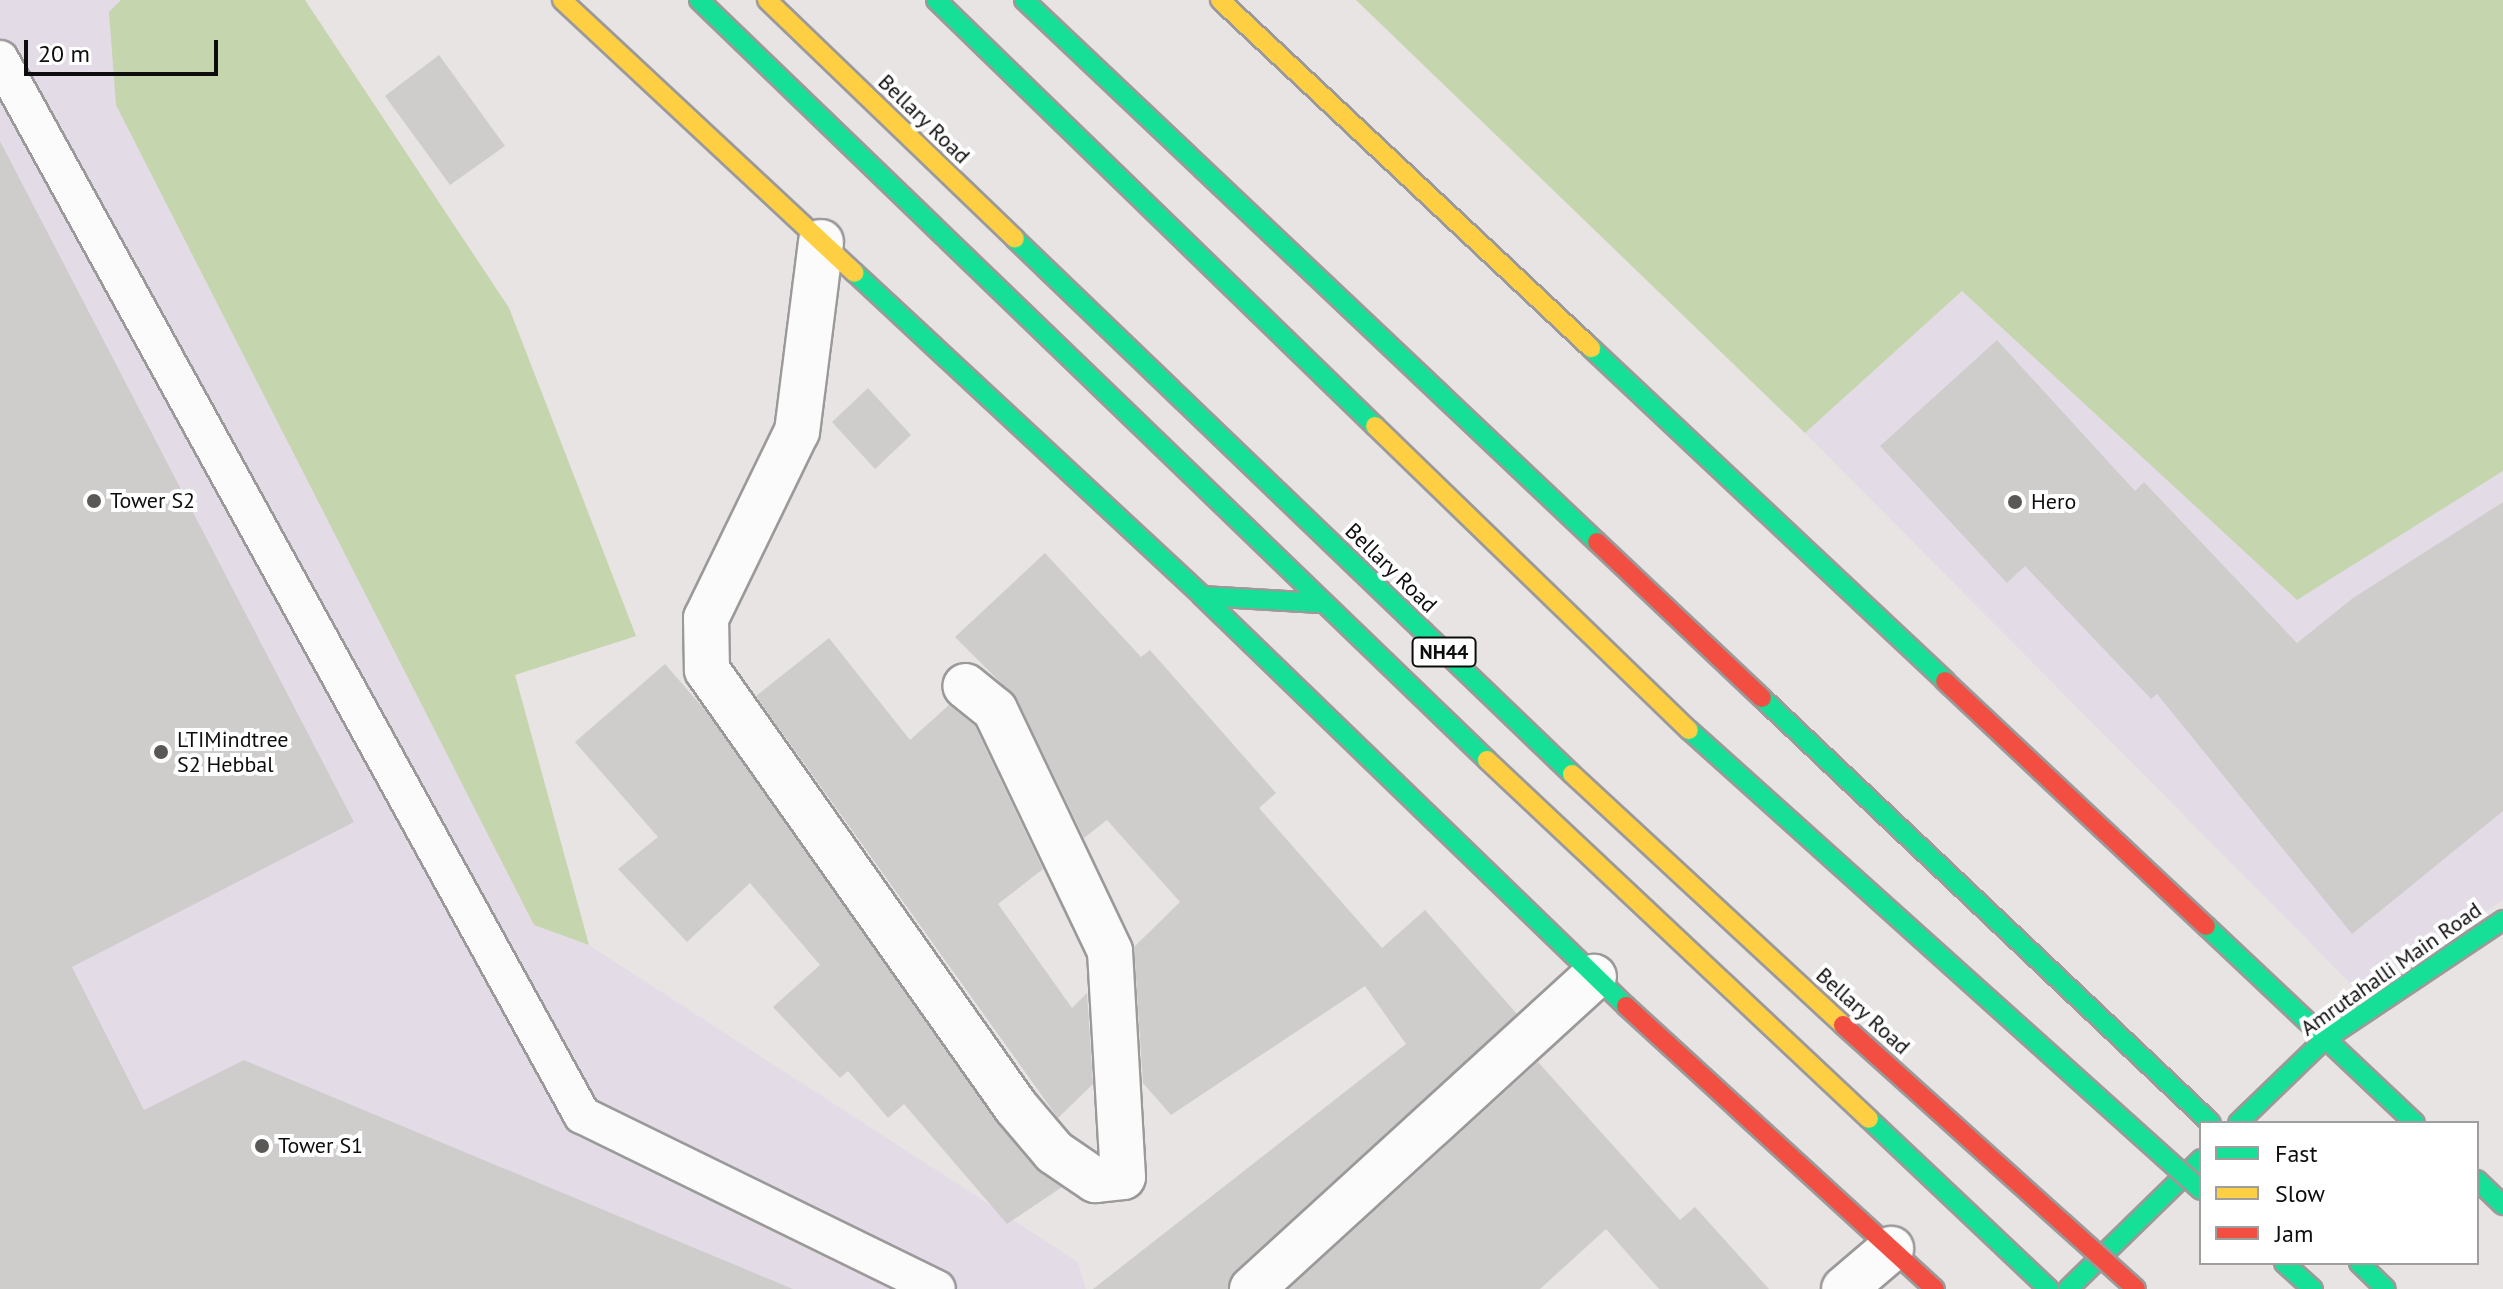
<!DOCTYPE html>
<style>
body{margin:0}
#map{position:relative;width:2503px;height:1289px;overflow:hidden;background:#e7e4e3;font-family:"PT Sans",sans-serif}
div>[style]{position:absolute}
.commercial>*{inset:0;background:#e3dce7}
.green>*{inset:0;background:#c5d6ae}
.building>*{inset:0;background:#cfcdcc}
.roads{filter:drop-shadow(2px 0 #9b9999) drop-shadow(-2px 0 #9b9999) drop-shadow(0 2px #9b9999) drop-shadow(0 -2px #9b9999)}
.lane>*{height:36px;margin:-18px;padding:0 18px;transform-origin:18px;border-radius:18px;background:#fbfbfb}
.street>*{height:44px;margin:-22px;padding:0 22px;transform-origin:22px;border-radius:22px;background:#fbfbfb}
.fast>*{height:18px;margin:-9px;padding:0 9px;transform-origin:9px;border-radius:9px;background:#16e098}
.slow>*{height:18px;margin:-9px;padding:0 9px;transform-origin:9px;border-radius:9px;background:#ffcf43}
.jam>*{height:18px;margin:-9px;padding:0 9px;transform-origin:9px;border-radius:9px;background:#f24e42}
.bridges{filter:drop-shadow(2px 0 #9b9999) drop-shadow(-2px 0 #9b9999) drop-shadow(0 2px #9b9999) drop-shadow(0 -2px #9b9999)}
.fast-bridge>*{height:18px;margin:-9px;padding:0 9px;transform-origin:9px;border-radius:9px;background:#16e098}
.slow-bridge>*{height:18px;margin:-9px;padding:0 9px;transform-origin:9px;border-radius:9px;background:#ffcf43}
.jam-bridge>*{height:18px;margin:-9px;padding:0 9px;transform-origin:9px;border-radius:9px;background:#f24e42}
.dots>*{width:22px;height:22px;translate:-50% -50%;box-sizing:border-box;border:4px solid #fff;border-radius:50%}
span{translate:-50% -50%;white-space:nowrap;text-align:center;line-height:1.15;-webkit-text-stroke:8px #fff;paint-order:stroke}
.shield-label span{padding:2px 6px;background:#fff;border:2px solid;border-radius:6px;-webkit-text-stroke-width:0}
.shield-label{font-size:20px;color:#0e0c0c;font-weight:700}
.street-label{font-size:22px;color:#0e0c0c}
.poi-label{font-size:22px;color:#0e0c0c}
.left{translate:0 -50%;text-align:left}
.legend{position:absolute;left:2199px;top:1121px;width:280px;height:144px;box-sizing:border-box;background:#fff;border:2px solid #9f9e9e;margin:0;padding:10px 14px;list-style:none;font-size:24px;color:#0e0c0c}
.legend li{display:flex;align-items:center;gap:16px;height:40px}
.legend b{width:40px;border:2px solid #9f9e9e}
.scale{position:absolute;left:24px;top:40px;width:194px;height:36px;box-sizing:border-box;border:4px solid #0e0c0c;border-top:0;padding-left:10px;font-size:24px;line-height:28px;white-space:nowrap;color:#0e0c0c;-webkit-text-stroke:6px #fff;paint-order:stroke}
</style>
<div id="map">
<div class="commercial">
<div style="clip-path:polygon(0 0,305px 0,509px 308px,636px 636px,515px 675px,589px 945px,1078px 1262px,1086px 1289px,0 1289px)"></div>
<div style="clip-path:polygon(1962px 291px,2297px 599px,2503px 471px,2503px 900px,2363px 996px,1805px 433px)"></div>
</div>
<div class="green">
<div style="clip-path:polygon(121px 0,305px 0,509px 308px,636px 636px,515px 675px,589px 945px,534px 925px,116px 105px,109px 12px)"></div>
<div style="clip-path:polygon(1356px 0,2503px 0,2503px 471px,2297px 600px,1962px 291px,1805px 433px)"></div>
</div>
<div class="building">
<div style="clip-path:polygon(439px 55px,505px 146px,450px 185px,385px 96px)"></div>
<div style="clip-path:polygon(0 141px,354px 822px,72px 967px,144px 1110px,244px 1060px,793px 1289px,0 1289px)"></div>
<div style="clip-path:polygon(1997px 340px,2135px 491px,2144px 482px,2297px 643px,2353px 598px,2503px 502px,2503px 811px,2352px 934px,2157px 694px,2151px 699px,2025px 566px,2007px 583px,1880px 446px)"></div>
<div style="clip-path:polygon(868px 388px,911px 435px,875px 469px,832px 422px)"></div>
<div style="clip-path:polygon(1045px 553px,1141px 657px,1150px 650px,1276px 793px,1259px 808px,1382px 948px,1425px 910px,1517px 1014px,1235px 1271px,1228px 1289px,1093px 1289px,1406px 1044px,1365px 986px,1171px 1115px,1143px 1083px,1134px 947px,1180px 902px,1107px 820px,1084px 838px,1017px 699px,955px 637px)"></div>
<div style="clip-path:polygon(829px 638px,910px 740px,949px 705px,975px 726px,1043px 869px,998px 904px,1072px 1008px,1087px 993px,1093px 1084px,1058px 1118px,756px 696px)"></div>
<div style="clip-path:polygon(665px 664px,705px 710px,996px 1121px,1035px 1168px,1062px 1187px,1007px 1224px,904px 1104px,888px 1118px,848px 1071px,840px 1078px,773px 1007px,820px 965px,750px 883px,687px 942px,618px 869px,658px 837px,575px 742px)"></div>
<div style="clip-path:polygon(1538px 1062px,1680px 1220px,1695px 1207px,1769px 1289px,1659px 1289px,1606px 1229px,1540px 1289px,1289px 1289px)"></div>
</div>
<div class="roads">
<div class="lane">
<div style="left:0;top:59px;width:1206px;rotate:61.14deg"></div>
<div style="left:582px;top:1115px;width:395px;rotate:26.1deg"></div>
</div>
<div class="street">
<div style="left:821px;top:242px;width:191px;rotate:97.2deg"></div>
<div style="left:797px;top:431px;width:208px;rotate:115.9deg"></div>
<div style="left:706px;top:618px;width:52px;rotate:88.9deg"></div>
<div style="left:707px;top:670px;width:535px;rotate:54.74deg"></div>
<div style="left:1016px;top:1107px;width:59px;rotate:49.8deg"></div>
<div style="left:1054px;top:1152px;width:50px;rotate:34.3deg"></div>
<div style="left:1095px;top:1180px;width:28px;rotate:-6deg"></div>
<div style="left:1123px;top:1177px;width:226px;rotate:-93.3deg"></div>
<div style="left:1110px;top:951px;width:267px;rotate:-115.5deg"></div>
<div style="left:995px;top:710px;width:38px;rotate:-141deg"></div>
<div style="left:1252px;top:1289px;width:463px;rotate:-42.4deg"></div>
<div style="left:1844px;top:1289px;width:62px;rotate:-40.4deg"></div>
</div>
<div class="fast">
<div style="left:699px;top:0;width:1095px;rotate:43.96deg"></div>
<div style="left:1024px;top:0;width:789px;rotate:43.41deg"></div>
<div style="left:855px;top:273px;width:474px;rotate:42.9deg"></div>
<div style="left:1202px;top:596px;width:590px;rotate:44.04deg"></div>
<div style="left:1591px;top:348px;width:486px;rotate:43.2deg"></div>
<div style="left:1202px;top:596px;width:118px;rotate:3.4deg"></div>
<div style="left:1762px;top:698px;width:618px;rotate:43.43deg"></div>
<div style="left:2206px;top:926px;width:287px;rotate:43.3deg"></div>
<div style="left:1869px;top:1119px;width:248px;rotate:43.4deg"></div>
<div style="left:2238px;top:1123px;width:120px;rotate:-44deg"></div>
<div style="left:2324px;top:1040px;width:216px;rotate:-33.8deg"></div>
<div style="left:2477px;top:1180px;width:36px;rotate:44deg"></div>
<div style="left:2284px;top:1263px;width:39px;rotate:42deg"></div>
<div style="left:2359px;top:1263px;width:37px;rotate:44deg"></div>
<div style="left:2068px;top:1289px;width:186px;rotate:-44.3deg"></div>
</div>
<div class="slow">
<div style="left:562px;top:0;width:400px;rotate:43deg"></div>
<div style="left:1220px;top:0;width:509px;rotate:43.17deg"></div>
<div style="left:1487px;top:760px;width:524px;rotate:43.22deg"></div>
</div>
<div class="jam">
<div style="left:1597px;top:542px;width:227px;rotate:43.4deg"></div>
<div style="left:1945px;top:681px;width:358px;rotate:43.2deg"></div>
<div style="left:1626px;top:1006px;width:419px;rotate:42.5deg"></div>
</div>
</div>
<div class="bridges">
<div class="fast-bridge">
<div style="left:936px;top:0;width:612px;rotate:44.14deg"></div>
<div style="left:1015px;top:239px;width:772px;rotate:43.85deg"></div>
<div style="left:1689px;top:730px;width:688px;rotate:41.94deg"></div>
</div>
<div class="slow-bridge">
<div style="left:767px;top:0;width:344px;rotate:43.9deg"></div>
<div style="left:1375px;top:426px;width:437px;rotate:44.1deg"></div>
<div style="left:1572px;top:774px;width:369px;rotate:42.8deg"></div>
</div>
<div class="jam-bridge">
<div style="left:1843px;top:1025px;width:394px;rotate:42deg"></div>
</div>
</div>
<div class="dots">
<div style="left:94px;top:501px;background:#5a5857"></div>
<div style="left:2015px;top:502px;background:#5a5857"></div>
<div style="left:161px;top:752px;background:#5a5857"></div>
<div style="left:262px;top:1146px;background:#5a5857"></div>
</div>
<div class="shield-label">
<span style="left:1444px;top:652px">NH44</span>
</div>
<div class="street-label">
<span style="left:924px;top:119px;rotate:44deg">Bellary Road</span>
<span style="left:1391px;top:568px;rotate:44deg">Bellary Road</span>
<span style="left:2391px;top:969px;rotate:-35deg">Amrutahalli Main Road</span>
<span style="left:1863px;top:1011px;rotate:42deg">Bellary Road</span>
</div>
<div class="poi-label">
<span class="left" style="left:110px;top:501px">Tower S2</span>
<span class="left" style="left:2031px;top:502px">Hero</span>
<span class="left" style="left:177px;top:752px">LTIMindtree<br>S2 Hebbal</span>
<span class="left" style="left:278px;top:1146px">Tower S1</span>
</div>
<ul class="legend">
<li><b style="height:10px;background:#16e098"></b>Fast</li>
<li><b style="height:10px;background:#ffcf43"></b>Slow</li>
<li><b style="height:10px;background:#f24e42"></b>Jam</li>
</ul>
<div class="scale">20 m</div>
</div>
